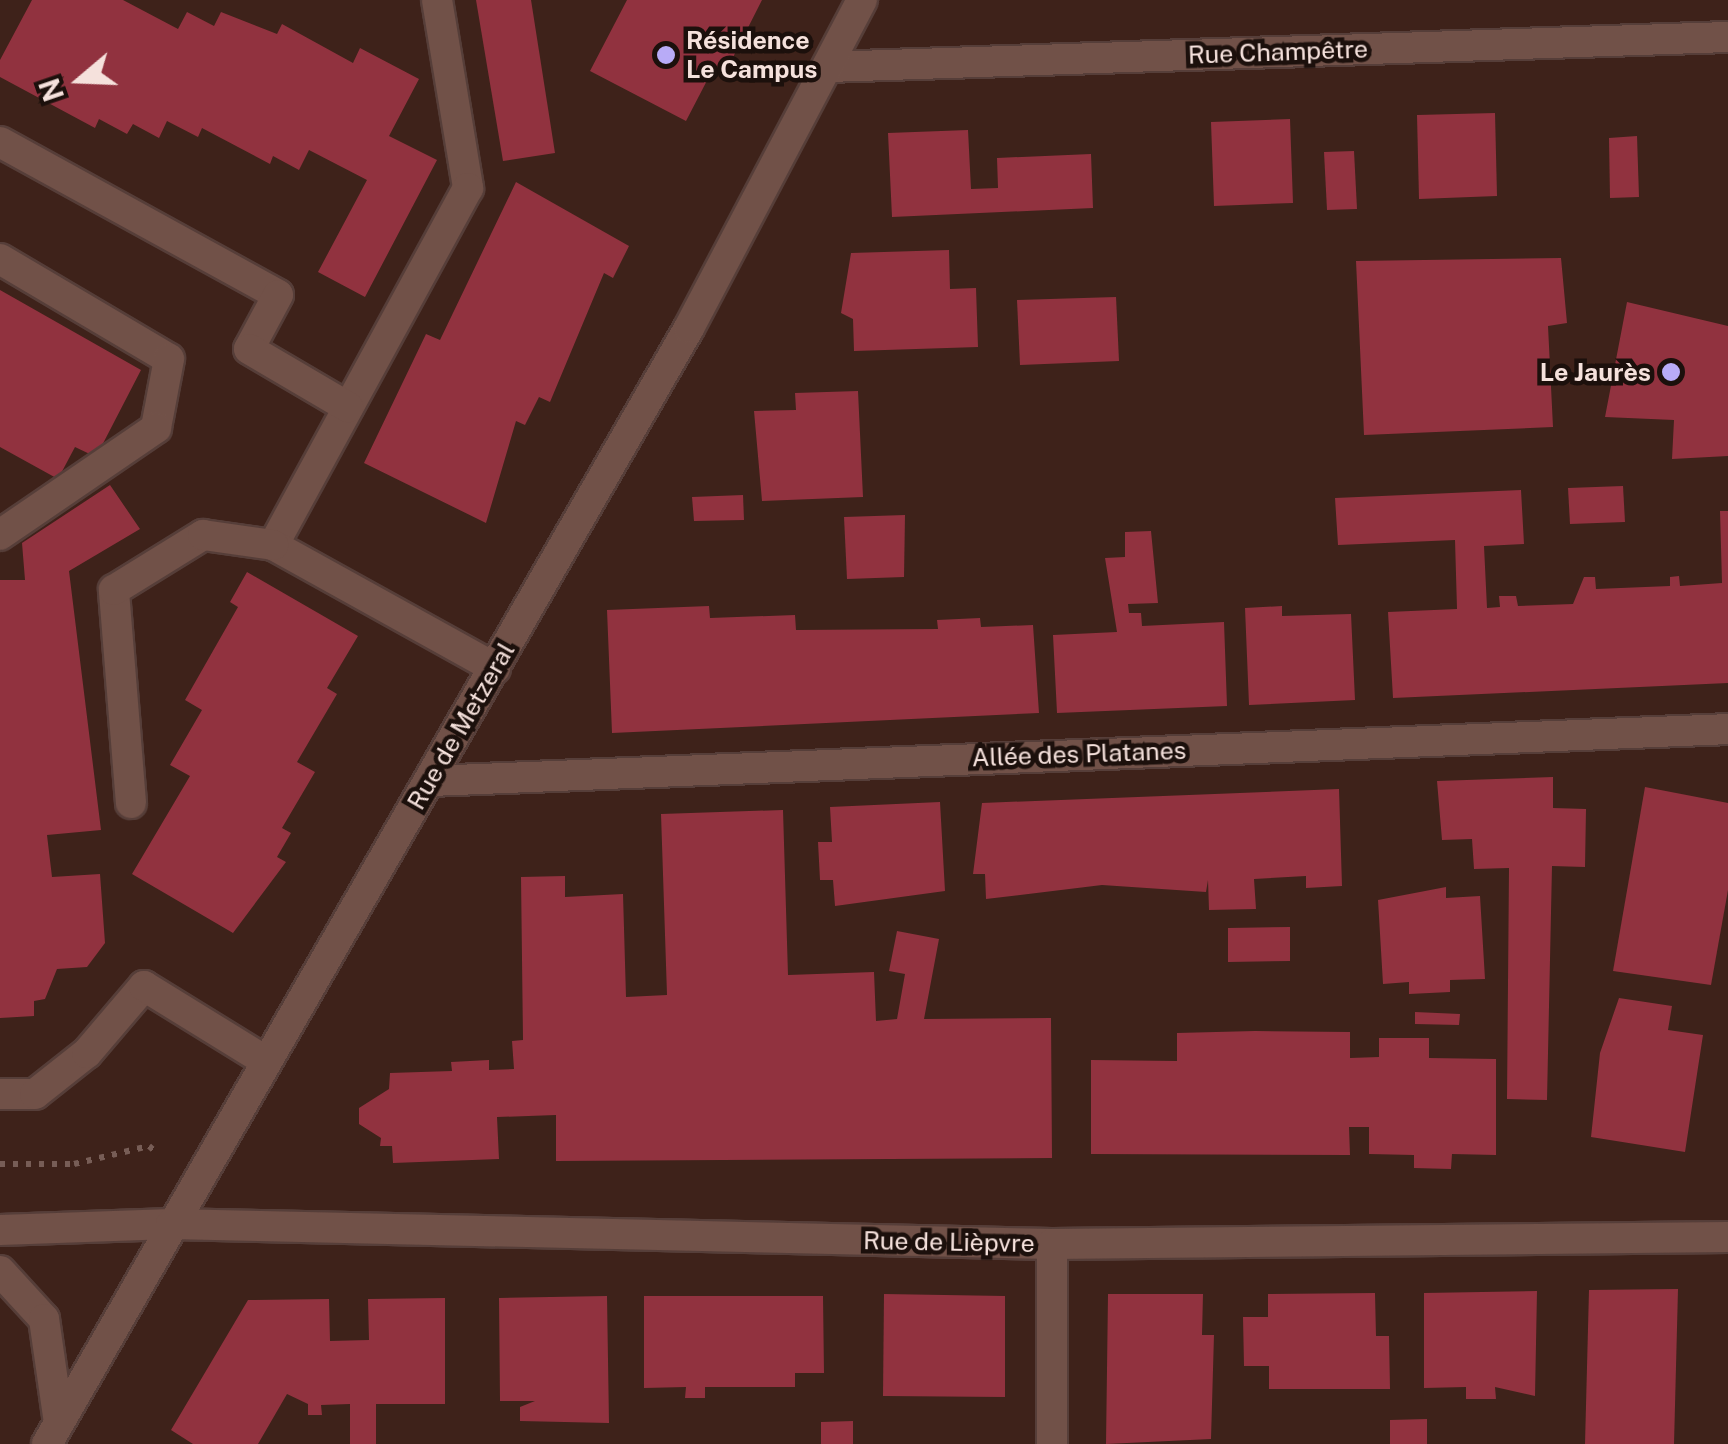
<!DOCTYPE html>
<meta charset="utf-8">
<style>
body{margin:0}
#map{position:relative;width:1728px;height:1444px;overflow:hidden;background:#3e221a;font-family:"Public Sans",sans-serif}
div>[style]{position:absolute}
.building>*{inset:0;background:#91323f}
.path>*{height:6px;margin-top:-3px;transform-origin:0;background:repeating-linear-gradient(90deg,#775d56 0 5px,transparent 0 13px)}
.roads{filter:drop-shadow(2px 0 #563e39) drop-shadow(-2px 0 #563e39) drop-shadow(0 2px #563e39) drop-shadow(0 -2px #563e39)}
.service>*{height:30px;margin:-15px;padding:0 15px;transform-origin:15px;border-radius:15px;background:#715148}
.minor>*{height:30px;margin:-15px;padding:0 15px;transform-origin:15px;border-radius:15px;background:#715148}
.dots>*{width:28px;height:28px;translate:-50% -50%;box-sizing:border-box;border:5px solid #1c100c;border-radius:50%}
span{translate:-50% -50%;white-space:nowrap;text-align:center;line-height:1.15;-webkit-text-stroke:9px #1c100c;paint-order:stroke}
.poi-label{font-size:25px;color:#f5e1dc;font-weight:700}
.left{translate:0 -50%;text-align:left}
.right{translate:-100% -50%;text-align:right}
.street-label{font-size:25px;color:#f5e1dc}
.north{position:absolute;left:30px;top:30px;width:100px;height:100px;-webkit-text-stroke:8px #1c100c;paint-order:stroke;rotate:251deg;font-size:28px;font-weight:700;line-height:40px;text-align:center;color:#f5e1dc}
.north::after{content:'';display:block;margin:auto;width:35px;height:45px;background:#f5e1dc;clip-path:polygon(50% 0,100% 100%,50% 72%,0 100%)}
</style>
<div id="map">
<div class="building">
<div style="clip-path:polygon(32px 0,123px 0,178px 29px,187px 12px,214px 26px,221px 12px,277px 34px,282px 24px,353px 63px,360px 48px,419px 79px,389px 136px,437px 160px,365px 297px,318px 272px,367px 180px,309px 150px,299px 170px,273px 156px,270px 164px,202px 128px,198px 137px,167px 121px,159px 138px,133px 124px,127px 134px,99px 119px,95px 128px,0 77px,0 60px)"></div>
<div style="clip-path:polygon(476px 0,531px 0,555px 153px,503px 161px)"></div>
<div style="clip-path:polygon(627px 0,762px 0,724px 75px,713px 69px,686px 121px,590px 71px)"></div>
<div style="clip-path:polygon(1495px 113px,1497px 196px,1419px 199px,1417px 115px)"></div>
<div style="clip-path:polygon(1290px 119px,1293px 203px,1214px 206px,1211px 122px)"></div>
<div style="clip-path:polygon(968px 130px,971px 189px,998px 188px,997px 158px,1091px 154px,1093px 208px,892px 217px,888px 133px)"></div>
<div style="clip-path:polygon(1637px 136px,1639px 197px,1610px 198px,1609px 138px)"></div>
<div style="clip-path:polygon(1354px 151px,1357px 209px,1327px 210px,1324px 152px)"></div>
<div style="clip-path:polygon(516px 182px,629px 246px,613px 278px,604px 273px,550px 402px,539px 397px,525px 425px,516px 421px,486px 523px,364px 463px,426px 334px,440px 340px)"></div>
<div style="clip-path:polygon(949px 250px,950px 289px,976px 288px,978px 347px,854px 351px,853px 319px,841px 313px,851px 253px)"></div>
<div style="clip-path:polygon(1561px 258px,1567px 323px,1548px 326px,1553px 427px,1364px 435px,1356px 261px)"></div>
<div style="clip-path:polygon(0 290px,141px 370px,96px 457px,75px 447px,58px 479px,0 447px)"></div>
<div style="clip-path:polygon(1116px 297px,1119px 361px,1020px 365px,1017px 300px)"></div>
<div style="clip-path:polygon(1627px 302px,1728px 326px,1728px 456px,1672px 459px,1674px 420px,1605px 417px)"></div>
<div style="clip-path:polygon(858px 391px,863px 497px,762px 501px,754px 411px,796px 410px,795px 393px)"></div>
<div style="clip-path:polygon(110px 485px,140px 529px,69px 571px,101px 830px,47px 835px,52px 877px,100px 874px,105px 943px,87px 967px,57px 969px,45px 999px,34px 1001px,34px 1016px,0 1018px,0 580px,25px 580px,22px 543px)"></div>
<div style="clip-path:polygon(1623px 486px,1625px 522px,1570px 524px,1568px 488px)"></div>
<div style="clip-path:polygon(1521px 490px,1524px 544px,1484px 546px,1487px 608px,1500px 607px,1499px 596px,1516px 596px,1518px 606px,1573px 604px,1584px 577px,1595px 577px,1596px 589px,1670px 586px,1670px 577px,1679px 576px,1680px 586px,1722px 583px,1720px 511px,1728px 511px,1728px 683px,1393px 698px,1388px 612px,1457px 609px,1455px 540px,1338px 545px,1335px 498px)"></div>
<div style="clip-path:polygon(743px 495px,744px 520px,694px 521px,692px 497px)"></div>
<div style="clip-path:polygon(905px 515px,904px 577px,847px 579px,844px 517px)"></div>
<div style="clip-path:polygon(1151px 531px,1158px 603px,1128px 604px,1129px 613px,1141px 613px,1142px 626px,1224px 622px,1227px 706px,1057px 713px,1053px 635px,1117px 632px,1105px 558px,1125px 557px,1125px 532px)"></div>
<div style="clip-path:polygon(247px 572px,358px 636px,327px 688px,337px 694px,297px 762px,315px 772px,282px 828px,291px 833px,277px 857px,286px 862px,233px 933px,132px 874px,190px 776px,170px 765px,202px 710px,185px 700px,238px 607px,230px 602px)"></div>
<div style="clip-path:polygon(709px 606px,710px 618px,795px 615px,796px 630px,938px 629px,937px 620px,980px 618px,981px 627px,1033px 625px,1039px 713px,612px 733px,607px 610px)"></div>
<div style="clip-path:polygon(1282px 606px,1282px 616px,1351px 614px,1355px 700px,1249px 705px,1245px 608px)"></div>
<div style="clip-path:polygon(1553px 777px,1553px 808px,1586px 809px,1585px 867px,1552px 866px,1547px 1100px,1507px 1099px,1509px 868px,1474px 869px,1472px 839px,1442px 840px,1437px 781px)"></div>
<div style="clip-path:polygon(1645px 787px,1728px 803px,1728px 890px,1711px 985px,1613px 971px)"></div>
<div style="clip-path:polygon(1339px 789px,1342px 886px,1306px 888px,1306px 876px,1254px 879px,1256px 909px,1209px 910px,1208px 880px,1206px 892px,1102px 885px,986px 899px,985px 874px,973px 874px,982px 803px)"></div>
<div style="clip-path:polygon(940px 802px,945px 891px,835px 906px,833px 880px,820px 880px,818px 842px,832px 842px,830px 807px)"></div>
<div style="clip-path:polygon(783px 810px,788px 975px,874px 972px,876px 1021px,897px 1019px,905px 974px,889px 971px,897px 931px,939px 939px,924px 1019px,1051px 1018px,1052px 1158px,556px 1161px,556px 1115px,497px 1117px,499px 1159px,393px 1163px,392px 1146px,380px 1146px,381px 1138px,359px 1124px,359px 1108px,389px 1089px,390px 1073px,452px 1071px,451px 1062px,489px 1060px,489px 1070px,514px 1069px,512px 1041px,523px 1040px,521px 877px,565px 876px,565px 897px,623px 894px,626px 997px,667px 995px,661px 814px)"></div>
<div style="clip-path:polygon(1446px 887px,1446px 898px,1480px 896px,1485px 979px,1450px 980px,1450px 992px,1409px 994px,1409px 982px,1383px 984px,1378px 900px)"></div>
<div style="clip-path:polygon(1290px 927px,1290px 961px,1228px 962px,1228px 928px)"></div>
<div style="clip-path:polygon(1619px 998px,1672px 1006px,1668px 1030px,1703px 1035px,1685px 1152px,1591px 1137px,1600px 1053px)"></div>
<div style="clip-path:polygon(1415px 1012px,1460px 1014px,1459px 1025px,1415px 1024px)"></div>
<div style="clip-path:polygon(1255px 1031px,1350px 1032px,1350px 1058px,1379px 1057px,1379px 1038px,1429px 1038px,1429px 1058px,1496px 1059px,1496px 1155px,1452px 1154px,1451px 1169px,1414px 1168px,1414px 1155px,1369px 1154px,1369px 1127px,1349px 1127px,1350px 1155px,1091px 1154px,1091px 1060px,1177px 1061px,1177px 1033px)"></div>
<div style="clip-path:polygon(1678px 1289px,1674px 1444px,1585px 1444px,1589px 1290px)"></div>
<div style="clip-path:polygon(1537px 1291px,1535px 1396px,1495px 1387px,1496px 1399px,1466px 1399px,1466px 1387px,1424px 1388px,1424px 1293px)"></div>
<div style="clip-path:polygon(1375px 1293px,1376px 1336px,1389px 1336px,1390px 1389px,1269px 1389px,1269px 1366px,1244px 1366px,1243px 1317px,1268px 1317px,1268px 1294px)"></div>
<div style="clip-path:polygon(884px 1294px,1005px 1296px,1005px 1397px,883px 1396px)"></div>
<div style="clip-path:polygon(1108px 1294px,1203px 1294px,1202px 1335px,1214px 1335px,1211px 1439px,1106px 1444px)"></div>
<div style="clip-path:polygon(607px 1296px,609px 1423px,520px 1421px,520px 1407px,535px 1401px,500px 1401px,499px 1298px)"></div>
<div style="clip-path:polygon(644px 1296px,823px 1296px,824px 1373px,795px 1373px,795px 1387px,705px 1387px,705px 1398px,685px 1398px,686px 1387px,644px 1388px)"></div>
<div style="clip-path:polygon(445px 1298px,445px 1404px,376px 1404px,376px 1444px,350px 1444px,350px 1404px,321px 1405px,322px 1415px,308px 1415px,308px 1404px,287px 1394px,258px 1444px,193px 1444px,171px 1430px,248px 1300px,329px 1299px,330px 1341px,369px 1340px,368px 1299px)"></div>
<div style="clip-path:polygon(1427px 1419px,1427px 1444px,1390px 1444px,1390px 1420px)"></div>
<div style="clip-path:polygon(853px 1421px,853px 1444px,821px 1444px,821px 1422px)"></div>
</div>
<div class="path">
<div style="left:0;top:1164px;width:74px"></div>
<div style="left:74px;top:1164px;width:77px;rotate:-13.5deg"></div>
<div style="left:149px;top:1146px;width:12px;rotate:42deg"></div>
</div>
<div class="roads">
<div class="service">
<div style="left:437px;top:0;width:191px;rotate:80.6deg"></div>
<div style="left:468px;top:188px;width:407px;rotate:118.6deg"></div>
<div style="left:273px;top:545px;width:254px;rotate:29deg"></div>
<div style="left:0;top:142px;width:317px;rotate:28.8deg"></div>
<div style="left:278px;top:295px;width:61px;rotate:118.2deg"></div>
<div style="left:249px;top:349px;width:115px;rotate:30.4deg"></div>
<div style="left:0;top:259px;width:196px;rotate:30.6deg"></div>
<div style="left:169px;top:359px;width:70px;rotate:100.7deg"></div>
<div style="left:156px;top:428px;width:189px;rotate:145.6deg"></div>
<div style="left:131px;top:803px;width:214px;rotate:-94.6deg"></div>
<div style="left:114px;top:590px;width:105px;rotate:-31.7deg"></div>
<div style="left:203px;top:535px;width:71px;rotate:8.1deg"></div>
<div style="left:0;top:1094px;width:35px"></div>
<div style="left:35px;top:1094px;width:66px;rotate:-38.3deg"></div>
<div style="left:87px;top:1053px;width:88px;rotate:-49.6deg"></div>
<div style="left:144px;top:986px;width:141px;rotate:31.7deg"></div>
</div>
<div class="minor">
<div style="left:828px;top:67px;width:900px;rotate:-1.91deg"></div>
<div style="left:430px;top:781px;width:1299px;rotate:-2.29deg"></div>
<div style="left:0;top:1230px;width:171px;rotate:-2deg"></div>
<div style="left:171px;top:1224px;width:881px;rotate:1.3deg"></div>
<div style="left:1052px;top:1244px;width:676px;rotate:-0.59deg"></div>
<div style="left:0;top:1271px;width:65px;rotate:47.5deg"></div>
<div style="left:44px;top:1319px;width:105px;rotate:81.8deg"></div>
<div style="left:47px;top:1444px;width:1287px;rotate:-60.09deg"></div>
<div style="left:689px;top:328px;width:371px;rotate:-62.2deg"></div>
<div style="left:1052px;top:1444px;width:200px;rotate:-90deg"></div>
</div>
</div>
<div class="dots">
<div style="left:666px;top:55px;background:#b8abf7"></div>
<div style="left:1671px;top:372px;background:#b8abf7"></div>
</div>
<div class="poi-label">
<span class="left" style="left:686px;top:55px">Résidence<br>Le Campus</span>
<span class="right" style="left:1651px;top:372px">Le Jaurès</span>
</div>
<div class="street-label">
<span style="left:1278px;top:52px;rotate:-2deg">Rue Champêtre</span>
<span style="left:461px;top:726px;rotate:-60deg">Rue de Metzeral</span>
<span style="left:1079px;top:754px;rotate:-2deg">Allée des Platanes</span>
<span style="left:949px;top:1242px;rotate:1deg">Rue de Lièpvre</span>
</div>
<div class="north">N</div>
</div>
